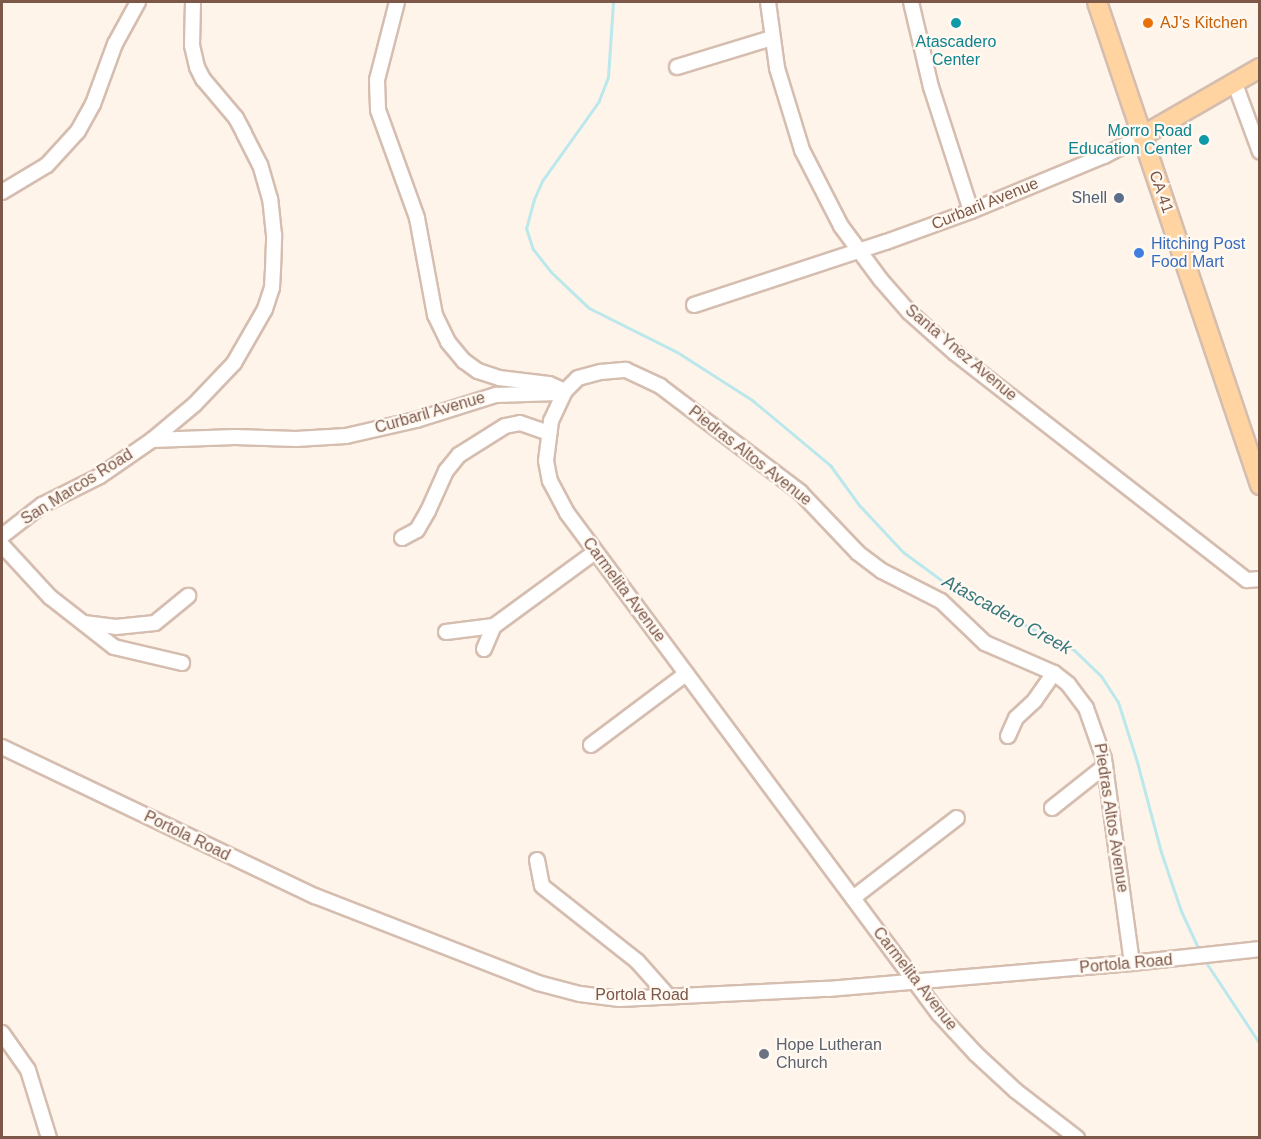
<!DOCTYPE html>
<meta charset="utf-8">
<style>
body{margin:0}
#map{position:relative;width:1261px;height:1139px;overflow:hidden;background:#fff4e9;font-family:Helvetica,sans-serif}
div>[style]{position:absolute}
.stream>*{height:3px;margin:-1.5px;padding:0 1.5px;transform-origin:1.5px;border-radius:1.5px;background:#bae8ec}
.roads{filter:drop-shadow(2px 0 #d5bdaf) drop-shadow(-2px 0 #d5bdaf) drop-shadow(0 2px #d5bdaf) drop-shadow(0 -2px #d5bdaf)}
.minor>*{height:14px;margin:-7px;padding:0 7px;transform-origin:7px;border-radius:7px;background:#fff}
.major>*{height:18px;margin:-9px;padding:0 9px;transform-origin:9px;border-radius:9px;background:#ffd4a0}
.dots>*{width:16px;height:16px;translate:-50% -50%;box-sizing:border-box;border:3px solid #fff9f2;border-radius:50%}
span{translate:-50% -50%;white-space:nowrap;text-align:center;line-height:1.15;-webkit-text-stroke:4.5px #fff9f2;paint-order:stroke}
.food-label{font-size:16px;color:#c56008}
.left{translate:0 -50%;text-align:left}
.culture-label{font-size:16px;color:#0d838f}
.right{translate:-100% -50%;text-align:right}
.street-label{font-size:16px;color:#7d5748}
.service-label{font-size:16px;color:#4e5e75}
.shop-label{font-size:16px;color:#366cbe}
.worship-label{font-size:16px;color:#5b616d}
.water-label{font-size:18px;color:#37767c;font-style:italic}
.frame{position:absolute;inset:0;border:3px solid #7d5748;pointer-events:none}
</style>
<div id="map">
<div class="stream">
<div style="left:613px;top:2px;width:75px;rotate:93.8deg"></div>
<div style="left:608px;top:77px;width:26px;rotate:111deg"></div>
<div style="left:599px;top:101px;width:98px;rotate:125.5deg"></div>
<div style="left:542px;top:181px;width:20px;rotate:114deg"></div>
<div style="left:534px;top:199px;width:30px;rotate:105deg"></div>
<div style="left:526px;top:228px;width:22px;rotate:72deg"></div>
<div style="left:533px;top:249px;width:29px;rotate:52deg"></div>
<div style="left:551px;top:272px;width:52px;rotate:43.5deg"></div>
<div style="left:589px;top:308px;width:98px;rotate:26.6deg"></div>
<div style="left:677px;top:352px;width:89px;rotate:32.6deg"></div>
<div style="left:752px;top:400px;width:102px;rotate:39.8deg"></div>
<div style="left:830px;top:465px;width:49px;rotate:54.1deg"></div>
<div style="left:859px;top:505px;width:64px;rotate:46.9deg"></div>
<div style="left:903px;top:552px;width:61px;rotate:36.3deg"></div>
<div style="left:952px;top:588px;width:137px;rotate:26.9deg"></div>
<div style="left:1074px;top:650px;width:37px;rotate:44deg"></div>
<div style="left:1101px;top:676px;width:31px;rotate:57deg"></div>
<div style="left:1118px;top:702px;width:63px;rotate:72.4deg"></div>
<div style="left:1137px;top:762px;width:93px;rotate:75.1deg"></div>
<div style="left:1161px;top:852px;width:62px;rotate:71.3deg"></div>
<div style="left:1181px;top:911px;width:45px;rotate:65.1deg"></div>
<div style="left:1205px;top:961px;width:100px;rotate:56.5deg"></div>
</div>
<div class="roads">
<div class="minor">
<div style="left:397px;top:2px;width:81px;rotate:104.4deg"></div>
<div style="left:377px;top:80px;width:30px;rotate:88deg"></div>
<div style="left:378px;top:110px;width:115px;rotate:70.1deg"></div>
<div style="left:417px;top:218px;width:99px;rotate:79.5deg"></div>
<div style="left:435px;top:315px;width:30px;rotate:64deg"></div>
<div style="left:448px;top:342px;width:25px;rotate:50deg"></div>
<div style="left:464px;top:361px;width:17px;rotate:36deg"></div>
<div style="left:478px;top:371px;width:22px;rotate:18deg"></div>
<div style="left:499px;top:378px;width:50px;rotate:6.8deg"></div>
<div style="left:549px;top:384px;width:17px;rotate:24deg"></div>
<div style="left:565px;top:391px;width:33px;rotate:115deg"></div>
<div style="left:551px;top:421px;width:40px;rotate:97.1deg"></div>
<div style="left:546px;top:461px;width:20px;rotate:79deg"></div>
<div style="left:550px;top:481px;width:36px;rotate:62deg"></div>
<div style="left:567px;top:513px;width:624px;rotate:53.41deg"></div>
<div style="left:939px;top:1014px;width:54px;rotate:47.2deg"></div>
<div style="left:976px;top:1054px;width:54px;rotate:42.8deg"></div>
<div style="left:1016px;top:1091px;width:77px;rotate:37.6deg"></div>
<div style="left:768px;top:2px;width:67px;rotate:82.2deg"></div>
<div style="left:777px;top:68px;width:86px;rotate:73deg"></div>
<div style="left:802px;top:150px;width:85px;rotate:62.8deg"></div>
<div style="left:841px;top:226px;width:67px;rotate:53.5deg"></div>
<div style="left:881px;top:280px;width:43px;rotate:48.8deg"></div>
<div style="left:909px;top:312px;width:62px;rotate:41.7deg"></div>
<div style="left:955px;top:353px;width:370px;rotate:37.9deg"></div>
<div style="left:1247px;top:580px;width:13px;rotate:-4deg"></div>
<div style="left:911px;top:2px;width:87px;rotate:76.8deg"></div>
<div style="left:931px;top:87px;width:130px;rotate:72.1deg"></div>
<div style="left:677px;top:67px;width:99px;rotate:-17deg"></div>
<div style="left:1235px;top:84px;width:72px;rotate:69.8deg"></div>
<div style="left:2px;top:192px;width:52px;rotate:-31deg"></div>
<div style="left:47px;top:165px;width:46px;rotate:-47.6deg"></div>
<div style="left:78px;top:131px;width:31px;rotate:-61deg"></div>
<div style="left:93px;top:104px;width:64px;rotate:-69.9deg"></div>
<div style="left:115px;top:44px;width:48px;rotate:-61.3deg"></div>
<div style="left:694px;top:305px;width:202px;rotate:-18.2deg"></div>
<div style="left:886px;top:242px;width:90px;rotate:-20deg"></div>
<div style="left:971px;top:211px;width:144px;rotate:-22.5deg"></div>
<div style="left:1104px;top:156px;width:43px;rotate:-27.8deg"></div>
<div style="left:152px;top:440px;width:83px;rotate:-2.1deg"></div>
<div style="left:235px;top:437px;width:61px;rotate:1.9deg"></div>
<div style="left:296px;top:439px;width:50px;rotate:-3.4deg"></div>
<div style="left:346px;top:436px;width:72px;rotate:-12.9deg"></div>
<div style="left:416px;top:420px;width:84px;rotate:-17.4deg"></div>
<div style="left:496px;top:395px;width:61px;rotate:-1.9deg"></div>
<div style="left:557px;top:393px;width:8px;rotate:-14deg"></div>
<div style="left:565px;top:391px;width:18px;rotate:-45deg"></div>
<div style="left:578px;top:378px;width:24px;rotate:-15deg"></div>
<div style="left:601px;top:372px;width:25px;rotate:-5deg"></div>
<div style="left:626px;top:370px;width:38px;rotate:25deg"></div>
<div style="left:660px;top:386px;width:176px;rotate:37.1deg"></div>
<div style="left:800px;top:492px;width:84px;rotate:46.4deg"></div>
<div style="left:858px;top:553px;width:30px;rotate:37deg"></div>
<div style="left:882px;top:571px;width:66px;rotate:27deg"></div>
<div style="left:941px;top:601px;width:61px;rotate:43.7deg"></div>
<div style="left:985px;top:643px;width:75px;rotate:23.5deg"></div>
<div style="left:1054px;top:673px;width:18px;rotate:38deg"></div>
<div style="left:1068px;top:684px;width:30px;rotate:53deg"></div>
<div style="left:1086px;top:708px;width:54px;rotate:70.6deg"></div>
<div style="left:1104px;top:759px;width:206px;rotate:82.2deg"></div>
<div style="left:2px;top:536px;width:51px;rotate:-37.8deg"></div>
<div style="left:42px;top:505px;width:65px;rotate:-26.6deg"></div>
<div style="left:100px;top:476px;width:63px;rotate:-34.7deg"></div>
<div style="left:152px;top:440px;width:56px;rotate:-39.9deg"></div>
<div style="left:195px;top:404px;width:57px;rotate:-46.4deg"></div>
<div style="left:234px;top:363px;width:62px;rotate:-60.1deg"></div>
<div style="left:265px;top:309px;width:22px;rotate:-72deg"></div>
<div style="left:272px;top:288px;width:18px;rotate:-87deg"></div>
<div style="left:273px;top:270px;width:35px;rotate:-88deg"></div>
<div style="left:274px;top:235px;width:36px;rotate:-96deg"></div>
<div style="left:270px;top:199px;width:35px;rotate:-106deg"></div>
<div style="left:260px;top:165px;width:36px;rotate:-117deg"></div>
<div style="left:244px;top:133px;width:17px;rotate:-118deg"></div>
<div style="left:236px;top:118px;width:51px;rotate:-130.2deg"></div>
<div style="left:203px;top:79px;width:13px;rotate:-117deg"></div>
<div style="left:197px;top:67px;width:22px;rotate:-103deg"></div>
<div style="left:192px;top:46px;width:44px;rotate:-88.7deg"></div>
<div style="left:402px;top:538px;width:17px;rotate:-28deg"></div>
<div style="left:417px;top:530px;width:22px;rotate:-60deg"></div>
<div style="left:428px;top:511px;width:44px;rotate:-65.8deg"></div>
<div style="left:446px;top:471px;width:21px;rotate:-51deg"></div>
<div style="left:459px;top:455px;width:54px;rotate:-32.2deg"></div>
<div style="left:505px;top:426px;width:15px;rotate:-11deg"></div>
<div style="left:520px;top:423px;width:31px;rotate:19deg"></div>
<div style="left:2px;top:545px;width:71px;rotate:47.3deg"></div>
<div style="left:50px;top:597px;width:81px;rotate:38deg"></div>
<div style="left:114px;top:647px;width:70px;rotate:13.2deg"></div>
<div style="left:84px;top:623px;width:32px;rotate:7deg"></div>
<div style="left:116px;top:627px;width:39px;rotate:-6deg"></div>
<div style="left:155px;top:623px;width:43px;rotate:-39.3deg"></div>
<div style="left:446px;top:632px;width:48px;rotate:-7.1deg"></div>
<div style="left:494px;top:626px;width:125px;rotate:-36.2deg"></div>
<div style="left:484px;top:649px;width:25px;rotate:-67deg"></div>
<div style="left:1008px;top:736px;width:20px;rotate:-66deg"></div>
<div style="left:1016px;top:718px;width:26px;rotate:-43deg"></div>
<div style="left:1035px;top:700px;width:33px;rotate:-55deg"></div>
<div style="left:591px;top:745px;width:119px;rotate:-36.8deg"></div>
<div style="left:2px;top:747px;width:347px;rotate:25.5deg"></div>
<div style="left:315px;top:896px;width:239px;rotate:21.3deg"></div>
<div style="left:538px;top:983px;width:43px;rotate:14.7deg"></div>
<div style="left:580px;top:994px;width:40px;rotate:7.1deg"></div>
<div style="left:620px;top:999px;width:208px;rotate:-2.8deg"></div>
<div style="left:828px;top:989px;width:305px;rotate:-4.9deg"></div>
<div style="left:1132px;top:963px;width:129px;rotate:-6.2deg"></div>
<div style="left:1052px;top:808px;width:68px;rotate:-38.4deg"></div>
<div style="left:537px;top:860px;width:26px;rotate:79deg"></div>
<div style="left:542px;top:886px;width:121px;rotate:38.3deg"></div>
<div style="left:637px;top:961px;width:47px;rotate:48.5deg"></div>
<div style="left:853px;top:898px;width:131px;rotate:-37.6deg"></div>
<div style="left:2px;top:1033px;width:45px;rotate:54.9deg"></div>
<div style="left:28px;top:1070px;width:71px;rotate:72.8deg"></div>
</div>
<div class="major">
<div style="left:1097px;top:2px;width:510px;rotate:71.35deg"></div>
<div style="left:1142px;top:136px;width:136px;rotate:-30deg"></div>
</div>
</div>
<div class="dots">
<div style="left:956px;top:23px;background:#0f9aa8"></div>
<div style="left:1148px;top:23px;background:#e8710a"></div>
<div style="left:1204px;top:140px;background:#0f9aa8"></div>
<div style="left:1119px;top:198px;background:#5c6f8a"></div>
<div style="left:1139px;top:253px;background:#3f7fe0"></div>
<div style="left:764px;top:1054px;background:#6b7280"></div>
</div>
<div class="food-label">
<span class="left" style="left:1160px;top:23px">AJ’s Kitchen</span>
</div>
<div class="culture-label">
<span style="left:956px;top:51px">Atascadero<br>Center</span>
<span class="right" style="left:1192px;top:140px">Morro Road<br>Education Center</span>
</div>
<div class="street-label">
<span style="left:1161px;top:192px;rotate:71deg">CA 41</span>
<span style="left:985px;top:204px;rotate:-22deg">Curbaril Avenue</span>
<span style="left:961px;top:353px;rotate:40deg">Santa Ynez Avenue</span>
<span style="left:430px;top:413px;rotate:-16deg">Curbaril Avenue</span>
<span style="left:750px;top:456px;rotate:38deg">Piedras Altos Avenue</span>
<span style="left:77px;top:487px;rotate:-32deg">San Marcos Road</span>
<span style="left:624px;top:590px;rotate:53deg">Carmelita Avenue</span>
<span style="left:1111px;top:818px;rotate:81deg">Piedras Altos Avenue</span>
<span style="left:187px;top:836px;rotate:26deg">Portola Road</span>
<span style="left:1126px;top:964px;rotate:-5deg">Portola Road</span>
<span style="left:915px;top:979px;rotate:52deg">Carmelita Avenue</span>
<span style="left:642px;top:995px">Portola Road</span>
</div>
<div class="service-label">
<span class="right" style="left:1107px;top:198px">Shell</span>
</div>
<div class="shop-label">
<span class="left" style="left:1151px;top:253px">Hitching Post<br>Food Mart</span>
</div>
<div class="worship-label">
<span class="left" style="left:776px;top:1054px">Hope Lutheran<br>Church</span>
</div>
<div class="water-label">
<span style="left:1007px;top:615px;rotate:29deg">Atascadero Creek</span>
</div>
<div class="frame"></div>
</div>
